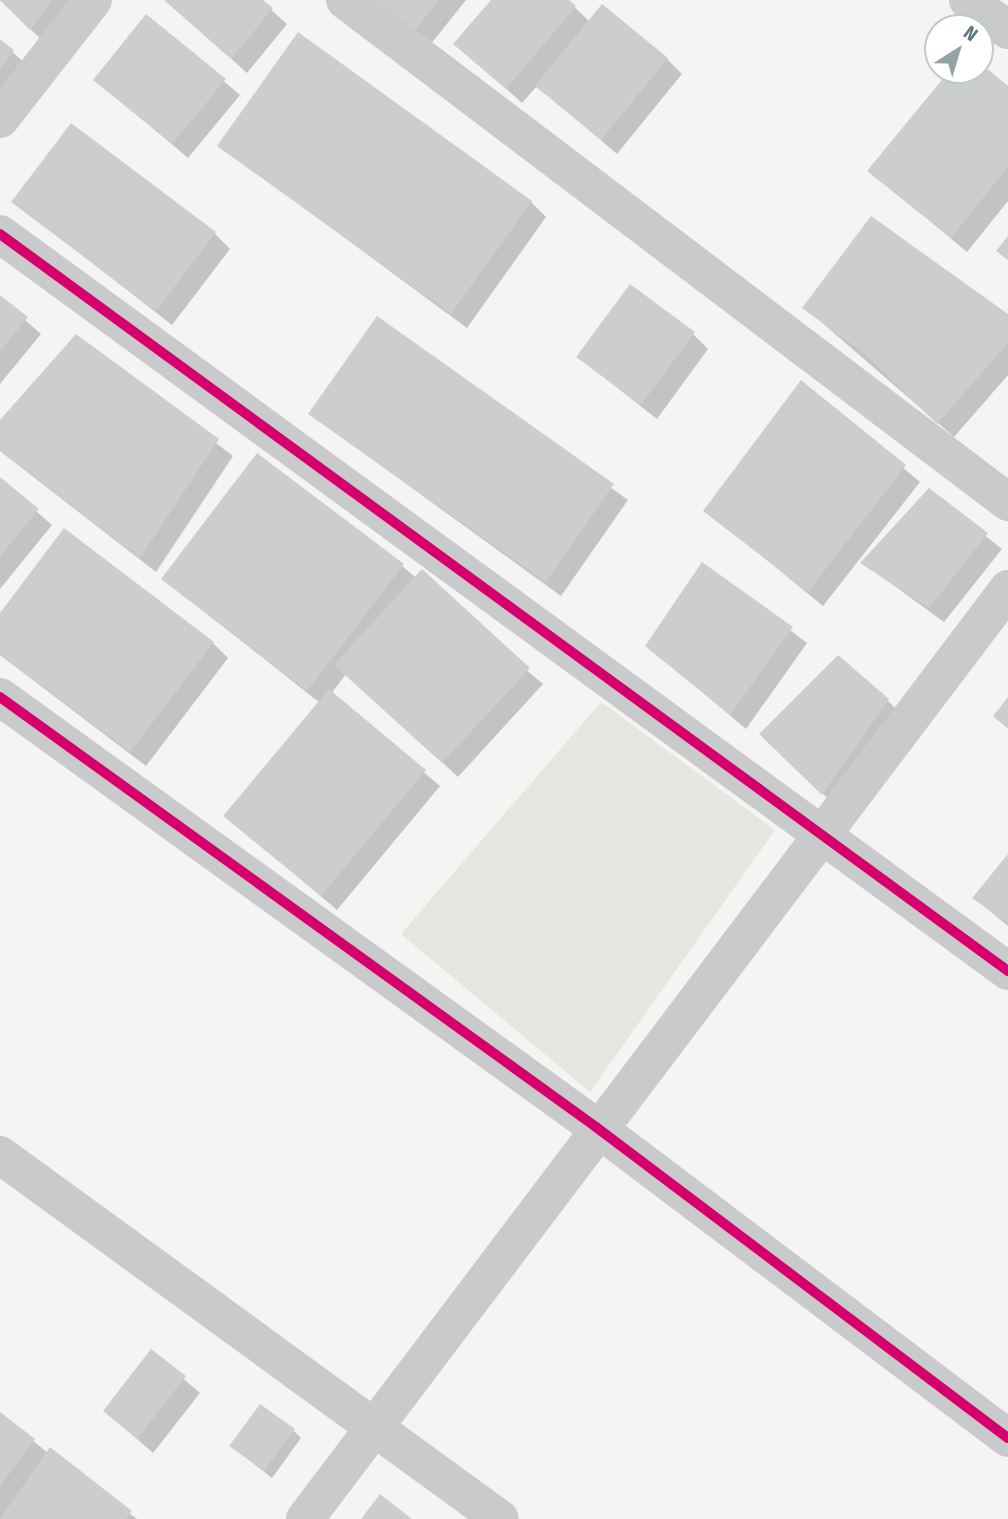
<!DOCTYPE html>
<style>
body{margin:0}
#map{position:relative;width:1008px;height:1519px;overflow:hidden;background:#f5f4f3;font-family:"Fira Sans Condensed",sans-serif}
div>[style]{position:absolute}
.green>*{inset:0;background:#e4e6e0}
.shadow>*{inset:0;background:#0003}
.building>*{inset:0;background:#cccece}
.street>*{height:38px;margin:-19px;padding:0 19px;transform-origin:19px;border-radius:19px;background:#c9cacb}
.cycleway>*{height:10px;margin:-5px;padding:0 5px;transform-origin:5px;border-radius:5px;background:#d6006c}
span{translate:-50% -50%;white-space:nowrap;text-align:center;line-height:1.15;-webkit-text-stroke:7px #fff;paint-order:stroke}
.north{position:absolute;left:924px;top:14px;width:70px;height:70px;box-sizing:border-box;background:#fff;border:2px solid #bfc9cb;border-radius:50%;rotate:37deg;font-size:19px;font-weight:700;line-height:28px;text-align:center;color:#5f787e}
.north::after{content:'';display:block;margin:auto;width:24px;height:32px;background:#94a3a7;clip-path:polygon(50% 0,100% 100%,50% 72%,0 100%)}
</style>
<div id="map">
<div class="green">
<div style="clip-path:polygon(601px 702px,775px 830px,590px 1092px,401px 934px)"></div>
</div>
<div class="shadow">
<div style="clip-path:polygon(0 0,78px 0,46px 44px)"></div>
<div style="clip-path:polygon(166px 0,260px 0,287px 24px,247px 73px)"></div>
<div style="clip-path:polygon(374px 0,466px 0,430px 45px)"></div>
<div style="clip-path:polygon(493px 0,567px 0,590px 22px,667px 59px,682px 74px,617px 154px,537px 86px,522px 103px,456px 44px)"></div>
<div style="clip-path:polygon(147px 16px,240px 95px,188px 158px,95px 79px)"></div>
<div style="clip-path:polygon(0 41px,28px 66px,0 104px)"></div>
<div style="clip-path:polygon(980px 66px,1008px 89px,1008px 201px,967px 252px,870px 171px,952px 70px)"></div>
<div style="clip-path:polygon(219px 145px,531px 202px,546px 217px,467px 328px)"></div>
<div style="clip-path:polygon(14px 202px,215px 234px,230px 249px,172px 325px)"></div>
<div style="clip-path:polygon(0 298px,41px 334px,0 384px)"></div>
<div style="clip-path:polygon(805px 308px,1008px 316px,1008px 375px,954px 437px)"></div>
<div style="clip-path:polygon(377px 319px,628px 500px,561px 596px,310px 414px)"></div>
<div style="clip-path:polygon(693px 334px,708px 349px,657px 419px,578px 357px)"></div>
<div style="clip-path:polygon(76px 336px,233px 456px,156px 572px,0 451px,0 423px)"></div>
<div style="clip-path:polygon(802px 383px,920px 482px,823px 606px,706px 510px)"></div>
<div style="clip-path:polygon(0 480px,52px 525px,0 589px)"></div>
<div style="clip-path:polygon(929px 491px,1002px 549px,944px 622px,863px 563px)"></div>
<div style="clip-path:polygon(703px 564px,807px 643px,746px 729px,647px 645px)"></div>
<div style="clip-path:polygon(402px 566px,543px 684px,458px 777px,346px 674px,331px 694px,440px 786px,337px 910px,226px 816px,320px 703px,163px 579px)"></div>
<div style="clip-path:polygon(0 616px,213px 643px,228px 658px,146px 766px,0 655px)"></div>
<div style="clip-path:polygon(887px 700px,902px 715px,838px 808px,776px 749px)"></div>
<div style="clip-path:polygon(1008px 857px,1008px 926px,974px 898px)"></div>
<div style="clip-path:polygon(152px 1352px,200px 1393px,153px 1453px,105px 1411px)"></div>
<div style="clip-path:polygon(0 1414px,48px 1453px,137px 1519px,0 1519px)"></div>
<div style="clip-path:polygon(294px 1431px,301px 1438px,272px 1478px,231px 1446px)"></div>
</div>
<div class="building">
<div style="clip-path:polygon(0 0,52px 0,30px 30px)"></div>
<div style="clip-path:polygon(164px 0,263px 0,273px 8px,231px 59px)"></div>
<div style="clip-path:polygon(375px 0,439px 0,414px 31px)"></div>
<div style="clip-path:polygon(491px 0,569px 0,576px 6px,506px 89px,453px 44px)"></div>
<div style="clip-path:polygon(602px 4px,668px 58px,601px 140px,535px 86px)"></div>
<div style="clip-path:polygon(146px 14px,226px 79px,172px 144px,93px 80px)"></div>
<div style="clip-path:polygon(298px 32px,532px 201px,451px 314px,217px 146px)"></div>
<div style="clip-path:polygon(0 39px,14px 50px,0 69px)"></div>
<div style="clip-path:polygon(980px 63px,1008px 86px,1008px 167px,951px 238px,867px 171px,950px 70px,980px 70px)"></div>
<div style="clip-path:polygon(71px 123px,216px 232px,156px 311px,11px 202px)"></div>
<div style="clip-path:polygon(871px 216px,1008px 314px,1008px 343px,937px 424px,865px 354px,802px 308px)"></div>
<div style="clip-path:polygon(1008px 236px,1008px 260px,996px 251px)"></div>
<div style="clip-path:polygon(630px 284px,695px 332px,641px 405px,576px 357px)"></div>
<div style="clip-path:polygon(0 295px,28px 317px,0 351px)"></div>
<div style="clip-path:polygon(377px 316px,614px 484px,546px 582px,308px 414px)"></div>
<div style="clip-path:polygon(76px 334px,219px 439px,140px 558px,0 450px,0 420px)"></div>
<div style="clip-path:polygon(801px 380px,906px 465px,808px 592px,703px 511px)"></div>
<div style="clip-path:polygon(257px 453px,404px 564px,307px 691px,161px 579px)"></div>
<div style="clip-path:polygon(0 477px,39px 509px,0 556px)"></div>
<div style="clip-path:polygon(929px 488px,988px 533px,929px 608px,860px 563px)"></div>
<div style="clip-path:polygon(64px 528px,214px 642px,130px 752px,0 654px,0 613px)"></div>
<div style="clip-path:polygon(702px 562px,793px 627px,730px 715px,645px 646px)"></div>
<div style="clip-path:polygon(422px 569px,530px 668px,442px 763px,334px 665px)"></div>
<div style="clip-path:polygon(838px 655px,889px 699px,822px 795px,759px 734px)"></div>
<div style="clip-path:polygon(329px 689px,426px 770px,321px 896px,223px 816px)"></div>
<div style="clip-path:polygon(1008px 697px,1008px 729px,993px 716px)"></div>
<div style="clip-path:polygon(1008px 854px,1008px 923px,972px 898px)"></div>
<div style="clip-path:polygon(151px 1349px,186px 1376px,137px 1439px,103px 1411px)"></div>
<div style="clip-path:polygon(260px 1404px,295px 1429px,264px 1471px,229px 1446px)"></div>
<div style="clip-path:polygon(0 1412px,35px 1439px,0 1486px)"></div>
<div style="clip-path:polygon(50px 1447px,132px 1511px,126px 1519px,0 1519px)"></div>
<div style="clip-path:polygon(380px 1494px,412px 1519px,361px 1519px)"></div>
</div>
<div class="street">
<div style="left:345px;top:0;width:832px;rotate:37.13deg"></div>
<div style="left:968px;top:0;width:50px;rotate:36.9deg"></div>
<div style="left:0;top:119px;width:151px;rotate:-52deg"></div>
<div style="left:0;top:234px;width:1249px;rotate:36.17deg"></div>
<div style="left:0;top:697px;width:735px;rotate:35.81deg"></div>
<div style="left:596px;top:1127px;width:516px;rotate:37.05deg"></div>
<div style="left:0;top:1155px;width:618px;rotate:36.05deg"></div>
<div style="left:305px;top:1519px;width:1166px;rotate:-52.91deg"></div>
</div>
<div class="cycleway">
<div style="left:0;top:234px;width:1249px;rotate:36.17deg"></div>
<div style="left:0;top:697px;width:735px;rotate:35.81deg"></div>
<div style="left:596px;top:1127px;width:516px;rotate:37.05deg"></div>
</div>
<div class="north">N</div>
</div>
